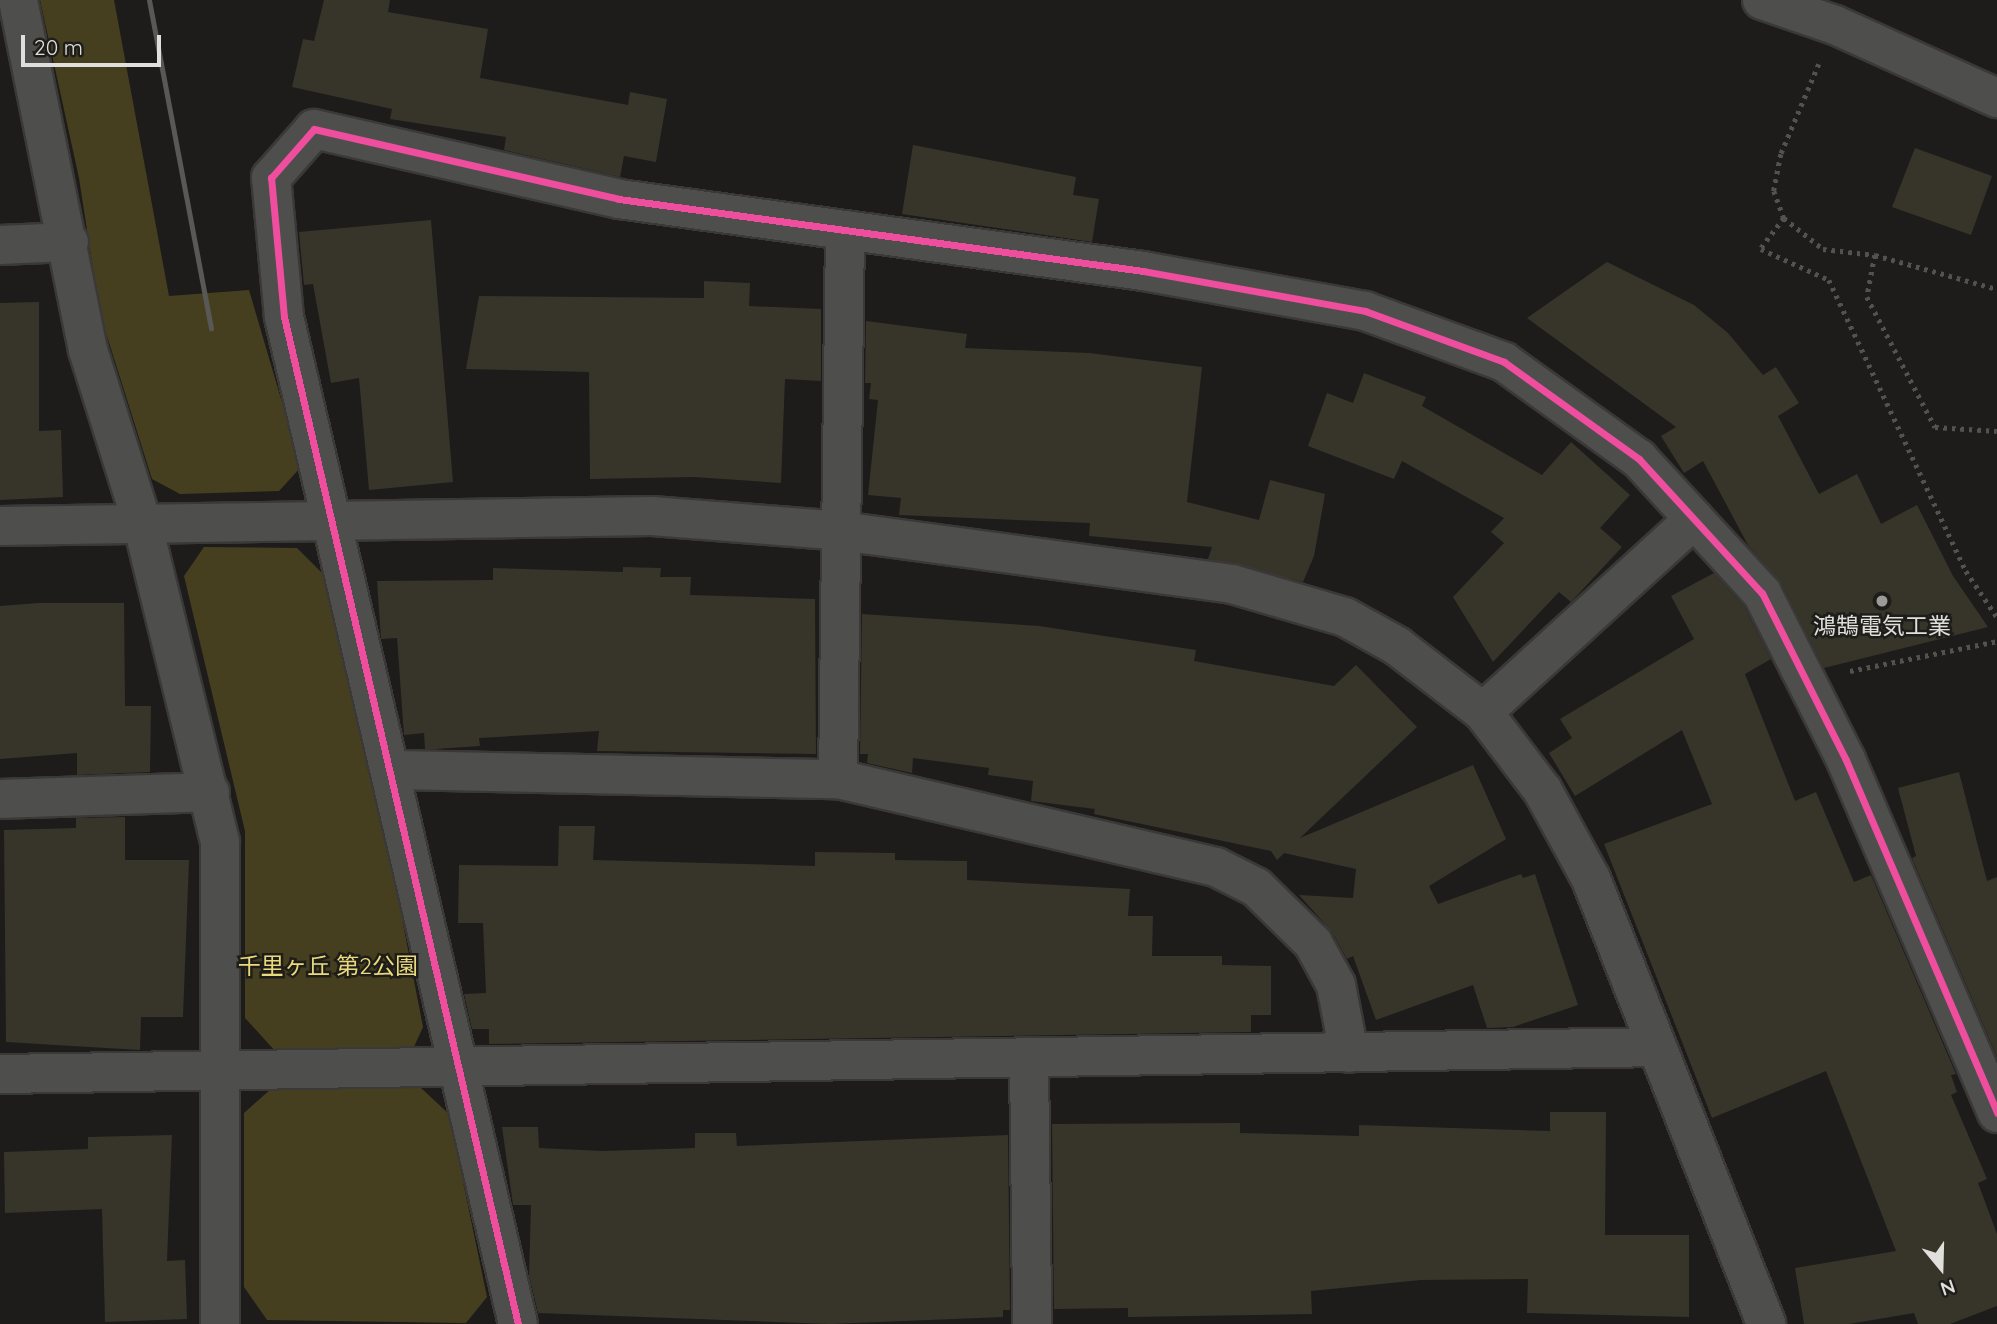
<!DOCTYPE html>
<meta charset="utf-8">
<style>
body{margin:0}
#map{position:relative;width:1997px;height:1324px;overflow:hidden;background:#1d1c1a;font-family:Quicksand,"Noto Sans JP",sans-serif}
div>[style]{position:absolute}
.green>*{inset:0;background:#453f20}
.building>*{inset:0;background:#37342a}
.path>*{height:4.5px;margin-top:-2.25px;transform-origin:0;background:repeating-linear-gradient(90deg,#535251 0 3.5px,transparent 0 8.5px)}
.roads{filter:drop-shadow(2px 0 #3a3938) drop-shadow(-2px 0 #3a3938) drop-shadow(0 2px #3a3938) drop-shadow(0 -2px #3a3938)}
.minor>*{height:38px;margin:-19px;padding:0 19px;transform-origin:19px;border-radius:19px;background:#4e4e4c}
.rail>*{height:5px;margin:-2.5px;padding:0 2.5px;transform-origin:2.5px;border-radius:2.5px;background:#585856}
.cycleway>*{height:7px;margin:-3.5px;padding:0 3.5px;transform-origin:3.5px;border-radius:3.5px;background:#ef4d9e}
.dots>*{width:19px;height:19px;translate:-50% -50%;box-sizing:border-box;border:4px solid #1e1d19;border-radius:50%}
span{translate:-50% -50%;white-space:nowrap;text-align:center;line-height:1.15;-webkit-text-stroke:5px #1e1d19;paint-order:stroke}
.poi-label{font-size:23px;color:#e0dfdc}
.park-label{font-size:23px;color:#ebda7c}
.north{position:absolute;left:1906px;top:1233px;width:70px;height:70px;-webkit-text-stroke:5px #1e1d19;paint-order:stroke;rotate:161deg;font-size:19px;font-weight:700;line-height:28px;text-align:center;color:#e0dfdc}
.north::after{content:'';display:block;margin:auto;width:24px;height:32px;background:#e0dfdc;clip-path:polygon(50% 0,100% 100%,50% 72%,0 100%)}
.scale{position:absolute;left:21px;top:35px;width:140px;height:32px;box-sizing:border-box;border:4px solid #e0dfdc;border-top:0;padding-left:9px;font-size:21px;line-height:24px;white-space:nowrap;color:#e0dfdc;-webkit-text-stroke:5px #1e1d19;paint-order:stroke}
</style>
<div id="map">
<div class="green">
<div style="clip-path:polygon(40px 0,114px 0,169px 296px,249px 290px,301px 467px,279px 491px,180px 494px,152px 479px,100px 314px,79px 178px)"></div>
<div style="clip-path:polygon(204px 547px,297px 548px,322px 573px,374px 774px,423px 1027px,413px 1049px,277px 1053px,245px 1018px,245px 831px,184px 576px)"></div>
<div style="clip-path:polygon(421px 1088px,449px 1114px,487px 1297px,466px 1323px,267px 1320px,244px 1287px,244px 1113px,271px 1089px)"></div>
</div>
<div class="building">
<div style="clip-path:polygon(324px 0,390px 0,388px 12px,488px 29px,480px 78px,628px 105px,630px 92px,667px 99px,656px 162px,624px 156px,620px 177px,504px 150px,506px 137px,390px 119px,392px 109px,292px 87px,303px 39px,314px 41px)"></div>
<div style="clip-path:polygon(913px 145px,1076px 177px,1073px 195px,1099px 199px,1092px 242px,902px 214px)"></div>
<div style="clip-path:polygon(1915px 148px,1992px 176px,1971px 235px,1892px 207px)"></div>
<div style="clip-path:polygon(431px 220px,453px 482px,369px 490px,359px 378px,331px 383px,313px 284px,304px 285px,299px 232px)"></div>
<div style="clip-path:polygon(1607px 262px,1694px 305px,1728px 333px,1763px 375px,1776px 367px,1799px 403px,1778px 416px,1819px 494px,1857px 474px,1881px 524px,1917px 505px,1953px 576px,1988px 627px,1824px 668px,1781px 583px,1748px 545px,1703px 461px,1684px 473px,1661px 436px,1676px 427px,1527px 318px)"></div>
<div style="clip-path:polygon(704px 281px,750px 283px,749px 306px,821px 309px,821px 381px,785px 379px,781px 483px,694px 477px,590px 479px,589px 372px,466px 369px,479px 296px,704px 298px)"></div>
<div style="clip-path:polygon(39px 302px,39px 431px,61px 430px,63px 497px,0 500px,0 303px)"></div>
<div style="clip-path:polygon(866px 321px,967px 334px,965px 348px,1089px 353px,1202px 367px,1187px 502px,1259px 520px,1270px 480px,1325px 494px,1314px 556px,1303px 582px,1208px 559px,1212px 547px,1089px 536px,1090px 523px,899px 515px,901px 498px,868px 495px,878px 400px,869px 399px,871px 383px,865px 383px)"></div>
<div style="clip-path:polygon(1364px 373px,1426px 397px,1422px 406px,1542px 475px,1571px 442px,1630px 495px,1600px 528px,1622px 547px,1571px 602px,1559px 592px,1493px 662px,1453px 597px,1504px 543px,1491px 532px,1504px 518px,1402px 461px,1394px 479px,1308px 446px,1327px 393px,1353px 403px)"></div>
<div style="clip-path:polygon(623px 567px,661px 568px,660px 577px,691px 577px,690px 595px,815px 599px,816px 754px,597px 751px,599px 731px,479px 738px,480px 746px,436px 749px,425px 749px,424px 733px,404px 735px,397px 638px,381px 639px,377px 581px,493px 580px,493px 568px,623px 572px)"></div>
<div style="clip-path:polygon(1714px 573px,1744px 606px,1771px 659px,1745px 674px,1795px 801px,1816px 792px,1854px 882px,1871px 875px,1956px 1074px,1951px 1075px,1957px 1092px,1951px 1095px,1987px 1179px,1978px 1183px,1997px 1234px,1997px 1306px,1950px 1324px,1918px 1324px,1914px 1313px,1849px 1324px,1804px 1324px,1795px 1268px,1896px 1251px,1826px 1071px,1712px 1118px,1604px 844px,1712px 804px,1682px 730px,1575px 796px,1549px 753px,1572px 738px,1560px 719px,1694px 639px,1671px 596px)"></div>
<div style="clip-path:polygon(39px 603px,124px 603px,125px 706px,151px 706px,150px 772px,77px 775px,77px 753px,0 759px,0 606px)"></div>
<div style="clip-path:polygon(862px 614px,1039px 626px,1196px 650px,1194px 661px,1334px 686px,1356px 665px,1417px 727px,1300px 838px,1473px 765px,1506px 839px,1429px 886px,1438px 904px,1521px 874px,1523px 878px,1535px 874px,1578px 1005px,1513px 1027px,1487px 1028px,1473px 985px,1376px 1020px,1353px 956px,1347px 959px,1332px 932px,1299px 895px,1353px 898px,1356px 869px,1284px 853px,1277px 860px,1271px 851px,1094px 814px,1095px 809px,1031px 801px,1033px 781px,988px 775px,989px 768px,913px 758px,912px 773px,867px 763px,868px 754px,860px 754px)"></div>
<div style="clip-path:polygon(1959px 772px,1987px 881px,1997px 877px,1997px 1057px,1912px 858px,1916px 856px,1898px 788px)"></div>
<div style="clip-path:polygon(125px 817px,125px 860px,189px 860px,183px 1017px,141px 1017px,140px 1050px,6px 1042px,4px 830px,76px 828px,76px 818px)"></div>
<div style="clip-path:polygon(559px 826px,595px 826px,593px 860px,815px 866px,815px 852px,895px 853px,895px 860px,967px 861px,967px 880px,1130px 889px,1128px 916px,1153px 916px,1152px 956px,1222px 956px,1222px 965px,1271px 966px,1271px 1015px,1251px 1015px,1251px 1032px,489px 1044px,489px 1029px,472px 1029px,464px 994px,486px 993px,483px 923px,458px 923px,459px 865px,558px 866px)"></div>
<div style="clip-path:polygon(1550px 1112px,1606px 1112px,1605px 1235px,1689px 1235px,1689px 1317px,1527px 1313px,1528px 1279px,1421px 1280px,1311px 1291px,1312px 1314px,1128px 1317px,1128px 1308px,1054px 1309px,1052px 1124px,1240px 1123px,1240px 1133px,1359px 1136px,1359px 1125px,1550px 1131px)"></div>
<div style="clip-path:polygon(502px 1127px,538px 1127px,539px 1148px,603px 1151px,695px 1148px,695px 1133px,736px 1133px,737px 1146px,1008px 1135px,1010px 1310px,1003px 1310px,1003px 1317px,830px 1324px,538px 1313px,529px 1276px,531px 1205px,513px 1205px)"></div>
<div style="clip-path:polygon(172px 1135px,167px 1261px,185px 1260px,187px 1319px,105px 1322px,102px 1209px,5px 1213px,4px 1152px,88px 1149px,88px 1137px)"></div>
</div>
<div class="path">
<div style="left:1819px;top:64px;width:98px;rotate:112.9deg"></div>
<div style="left:1781px;top:154px;width:38px;rotate:101deg"></div>
<div style="left:1774px;top:191px;width:29px;rotate:70deg"></div>
<div style="left:1784px;top:218px;width:50px;rotate:38.5deg"></div>
<div style="left:1823px;top:249px;width:52px;rotate:6.6deg"></div>
<div style="left:1875px;top:255px;width:127px;rotate:15.6deg"></div>
<div style="left:1784px;top:218px;width:39px;rotate:127deg"></div>
<div style="left:1761px;top:249px;width:75px;rotate:24.5deg"></div>
<div style="left:1829px;top:280px;width:322px;rotate:64.8deg"></div>
<div style="left:1966px;top:571px;width:55px;rotate:56deg"></div>
<div style="left:1875px;top:255px;width:43px;rotate:100.8deg"></div>
<div style="left:1867px;top:297px;width:147px;rotate:62.4deg"></div>
<div style="left:1935px;top:427px;width:62px;rotate:3.7deg"></div>
<div style="left:1850px;top:671px;width:150px;rotate:-11.5deg"></div>
</div>
<div class="roads">
<div class="minor">
<div style="left:18px;top:0;width:357px;rotate:78.7deg"></div>
<div style="left:88px;top:350px;width:180px;rotate:72.6deg"></div>
<div style="left:142px;top:522px;width:329px;rotate:76.3deg"></div>
<div style="left:220px;top:842px;width:482px;rotate:90deg"></div>
<div style="left:1762px;top:0;width:77px;rotate:18.9deg"></div>
<div style="left:1835px;top:25px;width:178px;rotate:24.3deg"></div>
<div style="left:0;top:245px;width:69px;rotate:-2.5deg"></div>
<div style="left:0;top:526px;width:652px;rotate:-0.88deg"></div>
<div style="left:652px;top:516px;width:190px;rotate:4.5deg"></div>
<div style="left:841px;top:531px;width:395px;rotate:7.7deg"></div>
<div style="left:1232px;top:584px;width:118px;rotate:16.3deg"></div>
<div style="left:1345px;top:617px;width:60px;rotate:29.1deg"></div>
<div style="left:1397px;top:646px;width:108px;rotate:37.5deg"></div>
<div style="left:1483px;top:712px;width:99px;rotate:52.8deg"></div>
<div style="left:1543px;top:791px;width:100px;rotate:61.4deg"></div>
<div style="left:1591px;top:879px;width:478px;rotate:68.5deg"></div>
<div style="left:1483px;top:712px;width:286px;rotate:-42.4deg"></div>
<div style="left:393px;top:770px;width:445px;rotate:1.2deg"></div>
<div style="left:838px;top:779px;width:388px;rotate:13.1deg"></div>
<div style="left:1216px;top:867px;width:45px;rotate:26.6deg"></div>
<div style="left:1256px;top:887px;width:80px;rotate:44.5deg"></div>
<div style="left:1313px;top:943px;width:48px;rotate:61.3deg"></div>
<div style="left:1336px;top:985px;width:69px;rotate:79.2deg"></div>
<div style="left:838px;top:779px;width:549px;rotate:-89.27deg"></div>
<div style="left:0;top:799px;width:210px;rotate:-1.9deg"></div>
<div style="left:1029px;top:1060px;width:264px;rotate:89.3deg"></div>
<div style="left:0;top:1074px;width:1657px;rotate:-0.93deg"></div>
<div style="left:518px;top:1324px;width:1034px;rotate:-103.08deg"></div>
<div style="left:284px;top:317px;width:140px;rotate:-95.3deg"></div>
<div style="left:271px;top:178px;width:65px;rotate:-48.7deg"></div>
<div style="left:314px;top:129px;width:313px;rotate:12.9deg"></div>
<div style="left:619px;top:199px;width:529px;rotate:7.82deg"></div>
<div style="left:1143px;top:271px;width:226px;rotate:10.2deg"></div>
<div style="left:1365px;top:311px;width:148px;rotate:20.1deg"></div>
<div style="left:1504px;top:362px;width:166px;rotate:35.7deg"></div>
<div style="left:1639px;top:459px;width:182px;rotate:47.5deg"></div>
<div style="left:1762px;top:593px;width:187px;rotate:63.3deg"></div>
<div style="left:1846px;top:760px;width:384px;rotate:66.8deg"></div>
</div>
</div>
<div class="rail">
<div style="left:149px;top:0;width:334px;rotate:79.3deg"></div>
</div>
<div class="cycleway">
<div style="left:518px;top:1324px;width:1034px;rotate:-103.08deg"></div>
<div style="left:284px;top:317px;width:140px;rotate:-95.3deg"></div>
<div style="left:271px;top:178px;width:65px;rotate:-48.7deg"></div>
<div style="left:314px;top:129px;width:313px;rotate:12.9deg"></div>
<div style="left:619px;top:199px;width:529px;rotate:7.82deg"></div>
<div style="left:1143px;top:271px;width:226px;rotate:10.2deg"></div>
<div style="left:1365px;top:311px;width:148px;rotate:20.1deg"></div>
<div style="left:1504px;top:362px;width:166px;rotate:35.7deg"></div>
<div style="left:1639px;top:459px;width:182px;rotate:47.5deg"></div>
<div style="left:1762px;top:593px;width:187px;rotate:63.3deg"></div>
<div style="left:1846px;top:760px;width:384px;rotate:66.8deg"></div>
</div>
<div class="dots">
<div style="left:1882px;top:601px;background:#9c9b98"></div>
</div>
<div class="poi-label">
<span style="left:1882px;top:626px">鴻鵠電気工業</span>
</div>
<div class="park-label">
<span style="left:328px;top:966px">千里ヶ丘 第2公園</span>
</div>
<div class="north">N</div>
<div class="scale">20 m</div>
</div>
